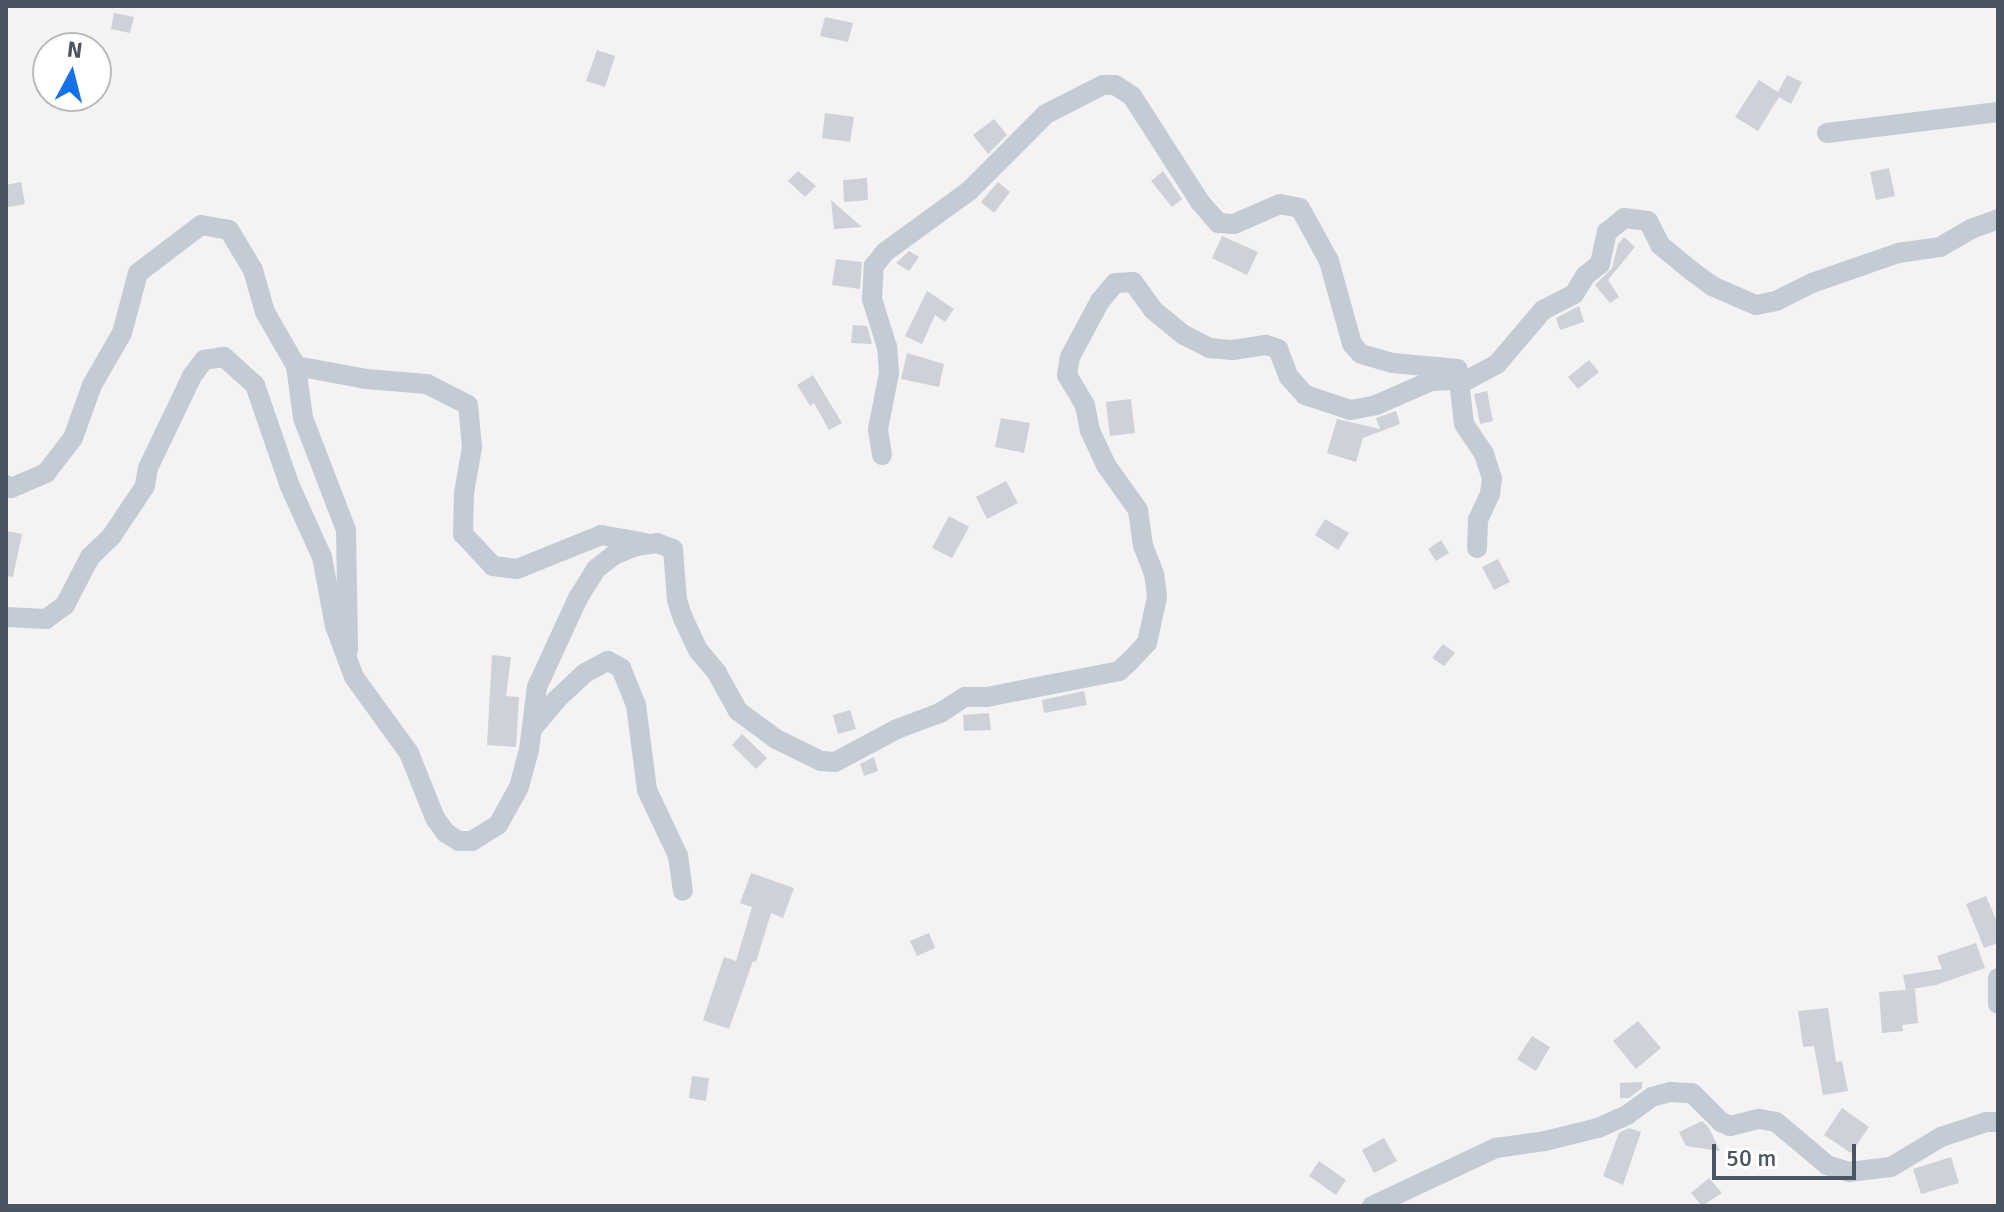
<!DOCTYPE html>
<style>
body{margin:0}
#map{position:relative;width:2004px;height:1212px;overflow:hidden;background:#f4f2f2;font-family:Signika,sans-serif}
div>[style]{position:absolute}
.building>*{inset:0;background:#ced1d7}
.street>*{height:20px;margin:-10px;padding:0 10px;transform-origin:10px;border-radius:10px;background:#c3ccd4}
span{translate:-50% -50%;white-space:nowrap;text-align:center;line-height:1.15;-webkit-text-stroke:8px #fff;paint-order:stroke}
.frame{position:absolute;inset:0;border:8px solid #495561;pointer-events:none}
.north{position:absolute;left:32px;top:32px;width:80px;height:80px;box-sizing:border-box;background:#fff;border:2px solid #b6bbc0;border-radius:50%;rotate:7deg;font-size:22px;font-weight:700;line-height:32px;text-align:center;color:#495561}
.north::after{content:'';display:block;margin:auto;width:28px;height:36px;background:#1571eb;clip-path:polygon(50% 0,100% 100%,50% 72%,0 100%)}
.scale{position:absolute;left:1712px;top:1144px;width:144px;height:36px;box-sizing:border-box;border:4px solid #495561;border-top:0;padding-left:10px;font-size:24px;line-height:28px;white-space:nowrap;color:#495561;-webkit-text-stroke:6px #fff;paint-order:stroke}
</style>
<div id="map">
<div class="building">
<div style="clip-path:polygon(114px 13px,134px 17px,130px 33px,111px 29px)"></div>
<div style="clip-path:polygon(825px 17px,853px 23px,848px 42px,820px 36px)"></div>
<div style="clip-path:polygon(597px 50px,615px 56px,605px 87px,586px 81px)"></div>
<div style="clip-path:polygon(1787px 75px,1802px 82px,1791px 104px,1779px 97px,1758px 131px,1735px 117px,1759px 80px,1778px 92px)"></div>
<div style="clip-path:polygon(825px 113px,854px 117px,850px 142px,822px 138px)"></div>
<div style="clip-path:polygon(994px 119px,1007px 135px,988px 154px,973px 135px)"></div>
<div style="clip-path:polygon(1889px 168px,1895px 196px,1876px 200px,1870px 172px)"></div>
<div style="clip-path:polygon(798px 171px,816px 186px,805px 197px,788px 181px)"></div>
<div style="clip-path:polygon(1163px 171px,1182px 199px,1172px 207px,1151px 181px)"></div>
<div style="clip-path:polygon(867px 178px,868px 200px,844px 202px,843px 180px)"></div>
<div style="clip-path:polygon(21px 182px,25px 204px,8px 207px,6px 185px)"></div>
<div style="clip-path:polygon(998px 182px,1010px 192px,994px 213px,981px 202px)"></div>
<div style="clip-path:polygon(831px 200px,862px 227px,834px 229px)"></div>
<div style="clip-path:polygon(1222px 236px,1258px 252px,1247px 275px,1212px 258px)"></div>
<div style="clip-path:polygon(1624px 237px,1635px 247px,1608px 280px,1619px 297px,1610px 303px,1595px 285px,1612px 268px,1618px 244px)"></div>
<div style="clip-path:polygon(909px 251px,919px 257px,909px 271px,896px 263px)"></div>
<div style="clip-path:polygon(836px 259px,862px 262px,860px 289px,832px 285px)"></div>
<div style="clip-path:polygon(927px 291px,954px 309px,945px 322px,935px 315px,922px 344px,905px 336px)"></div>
<div style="clip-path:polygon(1579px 306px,1584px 322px,1560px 330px,1556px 318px)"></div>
<div style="clip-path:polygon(853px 325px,867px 326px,872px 344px,851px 343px)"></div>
<div style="clip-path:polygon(907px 353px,944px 364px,939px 387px,901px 379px)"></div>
<div style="clip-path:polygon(1589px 360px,1599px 372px,1578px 389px,1568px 377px)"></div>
<div style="clip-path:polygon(813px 375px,842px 423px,829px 430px,814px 403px,810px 406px,797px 385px)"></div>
<div style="clip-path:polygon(1487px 391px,1493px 421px,1480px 424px,1474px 394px)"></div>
<div style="clip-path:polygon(1131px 399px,1135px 433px,1110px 436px,1106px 402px)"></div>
<div style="clip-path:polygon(1396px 411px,1400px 424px,1363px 438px,1356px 462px,1327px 453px,1337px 419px,1380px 429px,1376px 418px)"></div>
<div style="clip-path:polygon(1001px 418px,1030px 423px,1024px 453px,995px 447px)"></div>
<div style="clip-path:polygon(1006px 481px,1018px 503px,987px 519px,976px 497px)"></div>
<div style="clip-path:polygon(949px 516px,969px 527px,952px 558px,932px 548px)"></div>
<div style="clip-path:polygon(1325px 519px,1349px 533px,1338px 550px,1315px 535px)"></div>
<div style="clip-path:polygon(6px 531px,22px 534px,13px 577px,6px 576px)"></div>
<div style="clip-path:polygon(1441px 540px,1449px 553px,1436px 561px,1428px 549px)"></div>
<div style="clip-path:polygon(1498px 559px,1510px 582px,1494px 590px,1482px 567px)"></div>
<div style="clip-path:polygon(1443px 644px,1455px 653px,1444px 666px,1432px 658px)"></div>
<div style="clip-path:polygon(492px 655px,511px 657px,506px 696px,519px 697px,516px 747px,487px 745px)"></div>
<div style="clip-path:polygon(1084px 691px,1087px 705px,1044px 713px,1042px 700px)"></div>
<div style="clip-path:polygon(850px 710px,856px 729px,838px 734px,833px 715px)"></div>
<div style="clip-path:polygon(989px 713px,991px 730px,964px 731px,963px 715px)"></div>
<div style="clip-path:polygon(742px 734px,767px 758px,756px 769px,732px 745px)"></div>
<div style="clip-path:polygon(874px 757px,878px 771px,864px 776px,860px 764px)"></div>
<div style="clip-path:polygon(751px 873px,794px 888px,783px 918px,771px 913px,756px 962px,753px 961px,729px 1029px,703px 1020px,724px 957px,736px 961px,752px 907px,740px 903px)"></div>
<div style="clip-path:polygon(1986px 896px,1998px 924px,1998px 943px,1984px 948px,1966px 904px)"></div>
<div style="clip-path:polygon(929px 933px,935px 948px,917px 956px,910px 941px)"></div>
<div style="clip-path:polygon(1976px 943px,1985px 968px,1936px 985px,1906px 990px,1903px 975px,1942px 969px,1937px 956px)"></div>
<div style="clip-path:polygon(1915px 989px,1918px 1023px,1902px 1025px,1903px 1031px,1882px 1033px,1879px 992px)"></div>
<div style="clip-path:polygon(1828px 1008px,1836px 1062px,1842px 1061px,1848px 1091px,1823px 1095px,1814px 1046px,1803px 1047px,1798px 1011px)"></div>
<div style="clip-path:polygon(1638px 1021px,1661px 1048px,1636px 1069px,1613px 1041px)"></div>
<div style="clip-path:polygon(1532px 1036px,1550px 1047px,1536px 1071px,1517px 1059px)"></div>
<div style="clip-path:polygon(692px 1076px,709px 1078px,706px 1101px,689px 1098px)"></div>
<div style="clip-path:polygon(1642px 1082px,1642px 1088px,1629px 1098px,1620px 1098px,1620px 1083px)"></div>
<div style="clip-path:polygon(1842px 1108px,1869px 1127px,1851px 1153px,1824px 1135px)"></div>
<div style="clip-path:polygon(1702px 1121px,1709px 1128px,1720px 1151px,1686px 1146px,1679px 1132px)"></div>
<div style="clip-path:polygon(1629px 1128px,1641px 1132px,1623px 1185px,1603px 1176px,1619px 1133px)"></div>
<div style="clip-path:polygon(1384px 1138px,1397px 1161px,1374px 1173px,1362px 1150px)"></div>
<div style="clip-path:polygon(1951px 1157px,1959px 1183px,1921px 1194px,1913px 1169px)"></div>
<div style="clip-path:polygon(1319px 1161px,1346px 1180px,1336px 1195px,1309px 1176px)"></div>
<div style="clip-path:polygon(1709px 1178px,1722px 1193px,1702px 1206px,1691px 1193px)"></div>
</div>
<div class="street">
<div style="left:1827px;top:133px;width:172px;rotate:-7deg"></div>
<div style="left:296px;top:366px;width:52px;rotate:82.3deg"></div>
<div style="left:303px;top:418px;width:120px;rotate:69deg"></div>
<div style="left:346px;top:530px;width:120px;rotate:89deg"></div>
<div style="left:1459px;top:380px;width:44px;rotate:83.5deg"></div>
<div style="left:1464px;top:424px;width:36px;rotate:56deg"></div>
<div style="left:1484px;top:454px;width:26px;rotate:72deg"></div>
<div style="left:1492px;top:479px;width:15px;rotate:98deg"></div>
<div style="left:1490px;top:494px;width:29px;rotate:115deg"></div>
<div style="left:1478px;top:520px;width:28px;rotate:92deg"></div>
<div style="left:882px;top:455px;width:26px;rotate:-99deg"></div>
<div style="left:878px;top:429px;width:57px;rotate:-78.9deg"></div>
<div style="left:889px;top:373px;width:26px;rotate:-94deg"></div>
<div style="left:887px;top:347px;width:50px;rotate:-107.4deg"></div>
<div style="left:872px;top:299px;width:33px;rotate:-87deg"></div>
<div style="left:874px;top:266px;width:18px;rotate:-52deg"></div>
<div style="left:885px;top:252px;width:104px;rotate:-36deg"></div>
<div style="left:969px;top:191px;width:109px;rotate:-45deg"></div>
<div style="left:1046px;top:114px;width:64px;rotate:-27deg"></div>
<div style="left:1103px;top:85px;width:12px"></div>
<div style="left:1115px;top:85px;width:20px;rotate:33deg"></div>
<div style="left:1132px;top:96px;width:126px;rotate:57.3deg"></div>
<div style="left:1200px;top:202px;width:28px;rotate:49deg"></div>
<div style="left:1218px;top:223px;width:16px;rotate:4deg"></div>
<div style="left:1234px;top:224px;width:50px;rotate:-23.5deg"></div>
<div style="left:1280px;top:204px;width:20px;rotate:11deg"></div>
<div style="left:1300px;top:208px;width:60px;rotate:61.3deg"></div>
<div style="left:1329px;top:261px;width:86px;rotate:74.5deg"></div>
<div style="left:1352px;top:344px;width:13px;rotate:48deg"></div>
<div style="left:1361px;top:354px;width:33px;rotate:16deg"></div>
<div style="left:1393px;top:363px;width:65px;rotate:5.3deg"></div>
<div style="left:6px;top:485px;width:6px;rotate:31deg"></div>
<div style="left:11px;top:488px;width:38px;rotate:-23deg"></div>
<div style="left:46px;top:473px;width:44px;rotate:-52.4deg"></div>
<div style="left:73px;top:438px;width:56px;rotate:-70.3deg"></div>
<div style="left:92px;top:385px;width:60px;rotate:-60deg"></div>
<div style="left:122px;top:333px;width:62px;rotate:-75.1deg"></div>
<div style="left:138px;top:273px;width:79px;rotate:-37.3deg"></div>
<div style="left:201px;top:225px;width:28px;rotate:10deg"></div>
<div style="left:229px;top:230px;width:47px;rotate:59deg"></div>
<div style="left:253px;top:270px;width:44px;rotate:74.1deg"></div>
<div style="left:265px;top:312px;width:62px;rotate:60.1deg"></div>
<div style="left:296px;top:366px;width:71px;rotate:10.5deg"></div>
<div style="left:366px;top:379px;width:61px;rotate:4.7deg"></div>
<div style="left:427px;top:384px;width:46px;rotate:27.1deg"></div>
<div style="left:468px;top:405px;width:42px;rotate:84.6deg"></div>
<div style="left:472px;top:447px;width:47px;rotate:99.9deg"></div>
<div style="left:464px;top:493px;width:41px;rotate:91.4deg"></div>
<div style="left:463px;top:534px;width:44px;rotate:46.8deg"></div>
<div style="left:493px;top:566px;width:24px;rotate:7deg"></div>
<div style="left:517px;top:569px;width:91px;rotate:-22deg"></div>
<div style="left:601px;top:535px;width:46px;rotate:10.1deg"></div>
<div style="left:6px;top:617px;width:40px;rotate:2.9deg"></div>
<div style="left:46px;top:619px;width:24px;rotate:-36deg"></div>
<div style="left:65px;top:605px;width:54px;rotate:-62.5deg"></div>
<div style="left:90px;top:557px;width:29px;rotate:-44deg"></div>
<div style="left:111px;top:537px;width:61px;rotate:-56.3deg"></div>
<div style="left:145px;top:486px;width:18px;rotate:-81deg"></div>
<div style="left:148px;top:468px;width:102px;rotate:-64.4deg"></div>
<div style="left:192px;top:376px;width:20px;rotate:-53deg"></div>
<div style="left:204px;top:360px;width:20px;rotate:-9deg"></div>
<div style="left:224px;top:357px;width:42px;rotate:42.1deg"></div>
<div style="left:255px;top:385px;width:105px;rotate:71deg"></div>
<div style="left:289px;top:484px;width:80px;rotate:65.7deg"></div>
<div style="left:322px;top:557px;width:70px;rotate:79.3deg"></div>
<div style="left:335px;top:626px;width:54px;rotate:69.6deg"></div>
<div style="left:354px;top:677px;width:94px;rotate:54.1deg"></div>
<div style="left:409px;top:753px;width:70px;rotate:68.2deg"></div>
<div style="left:435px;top:818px;width:19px;rotate:54deg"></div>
<div style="left:446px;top:833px;width:15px;rotate:32deg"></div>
<div style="left:459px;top:841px;width:13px"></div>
<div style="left:472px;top:841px;width:31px;rotate:-32deg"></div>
<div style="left:498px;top:825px;width:43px;rotate:-61.1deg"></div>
<div style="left:519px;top:787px;width:38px;rotate:-75deg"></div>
<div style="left:529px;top:750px;width:64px;rotate:-82.8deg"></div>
<div style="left:537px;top:687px;width:98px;rotate:-65.3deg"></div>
<div style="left:578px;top:598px;width:34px;rotate:-58deg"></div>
<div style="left:596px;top:569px;width:23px;rotate:-38deg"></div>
<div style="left:614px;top:555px;width:24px;rotate:-22deg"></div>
<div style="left:636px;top:546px;width:21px;rotate:-8deg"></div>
<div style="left:657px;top:543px;width:17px;rotate:21deg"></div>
<div style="left:673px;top:549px;width:51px;rotate:85.5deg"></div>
<div style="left:677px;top:600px;width:19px;rotate:72deg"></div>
<div style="left:683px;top:618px;width:35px;rotate:65deg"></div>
<div style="left:698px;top:650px;width:30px;rotate:50deg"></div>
<div style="left:717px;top:673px;width:43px;rotate:61.1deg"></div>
<div style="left:738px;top:711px;width:47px;rotate:36.4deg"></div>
<div style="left:776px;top:739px;width:50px;rotate:26.1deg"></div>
<div style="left:821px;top:761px;width:14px;rotate:4deg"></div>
<div style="left:835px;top:762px;width:70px;rotate:-28deg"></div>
<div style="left:897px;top:729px;width:46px;rotate:-20.4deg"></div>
<div style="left:940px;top:713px;width:30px;rotate:-33deg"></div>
<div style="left:965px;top:697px;width:22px"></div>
<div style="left:987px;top:697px;width:135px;rotate:-11.1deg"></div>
<div style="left:1119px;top:671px;width:13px;rotate:-42deg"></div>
<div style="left:1129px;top:662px;width:26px;rotate:-47deg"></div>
<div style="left:1147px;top:643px;width:47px;rotate:-77.7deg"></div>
<div style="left:1157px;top:597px;width:23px;rotate:-97deg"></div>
<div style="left:1154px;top:574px;width:30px;rotate:-111deg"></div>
<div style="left:1143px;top:546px;width:36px;rotate:-98deg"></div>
<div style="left:1138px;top:510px;width:55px;rotate:-125.4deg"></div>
<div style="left:1106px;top:465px;width:38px;rotate:-115deg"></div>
<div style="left:1090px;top:431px;width:26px;rotate:-101deg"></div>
<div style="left:1085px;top:405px;width:35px;rotate:-121deg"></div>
<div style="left:1067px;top:375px;width:18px;rotate:-81deg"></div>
<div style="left:1070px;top:357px;width:64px;rotate:-61.8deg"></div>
<div style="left:1100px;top:301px;width:23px;rotate:-50deg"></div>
<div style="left:1115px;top:283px;width:18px;rotate:-3deg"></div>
<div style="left:1133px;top:282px;width:34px;rotate:54deg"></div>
<div style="left:1153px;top:310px;width:40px;rotate:39deg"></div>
<div style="left:1184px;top:335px;width:28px;rotate:27deg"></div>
<div style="left:1209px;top:348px;width:24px;rotate:5deg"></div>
<div style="left:1233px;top:350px;width:33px;rotate:-9deg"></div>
<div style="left:1266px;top:345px;width:13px;rotate:18deg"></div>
<div style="left:1278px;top:349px;width:30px;rotate:69deg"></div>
<div style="left:1289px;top:377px;width:24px;rotate:48deg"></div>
<div style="left:1305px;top:395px;width:48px;rotate:18.1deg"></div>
<div style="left:1351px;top:410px;width:25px;rotate:-11deg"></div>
<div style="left:1376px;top:405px;width:60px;rotate:-23.6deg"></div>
<div style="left:1431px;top:381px;width:38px;rotate:-3deg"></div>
<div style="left:1469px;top:379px;width:32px;rotate:-28deg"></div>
<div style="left:1497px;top:364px;width:71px;rotate:-49.6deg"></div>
<div style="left:1543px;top:310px;width:35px;rotate:-27deg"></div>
<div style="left:1574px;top:294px;width:22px;rotate:-58deg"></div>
<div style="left:1586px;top:275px;width:18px;rotate:-38deg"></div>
<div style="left:1600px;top:264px;width:33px;rotate:-78deg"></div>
<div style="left:1607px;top:232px;width:22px;rotate:-39deg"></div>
<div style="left:1624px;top:218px;width:24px;rotate:7deg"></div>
<div style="left:1648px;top:221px;width:27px;rotate:63deg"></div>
<div style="left:1660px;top:245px;width:43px;rotate:39.3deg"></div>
<div style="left:1693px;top:272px;width:24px;rotate:36deg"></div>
<div style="left:1712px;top:286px;width:48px;rotate:23.4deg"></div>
<div style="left:1756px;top:305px;width:20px;rotate:-11deg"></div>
<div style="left:1776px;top:301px;width:40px;rotate:-26.6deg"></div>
<div style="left:1812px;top:283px;width:91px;rotate:-19.2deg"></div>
<div style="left:1898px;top:253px;width:42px;rotate:-8.1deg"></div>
<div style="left:1940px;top:247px;width:36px;rotate:-30deg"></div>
<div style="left:1971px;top:229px;width:29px;rotate:-20deg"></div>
<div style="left:532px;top:729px;width:38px;rotate:-50deg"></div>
<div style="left:556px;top:700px;width:40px;rotate:-43deg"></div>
<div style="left:585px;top:673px;width:26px;rotate:-28deg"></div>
<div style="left:608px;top:661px;width:15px;rotate:28deg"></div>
<div style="left:621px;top:668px;width:40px;rotate:68deg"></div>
<div style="left:636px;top:705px;width:86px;rotate:82.6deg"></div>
<div style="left:647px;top:790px;width:73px;rotate:64.8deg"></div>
<div style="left:678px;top:856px;width:35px;rotate:82deg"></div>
<div style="left:1998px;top:978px;width:26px;rotate:90deg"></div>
<div style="left:1372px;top:1206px;width:137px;rotate:-25.1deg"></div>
<div style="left:1496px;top:1148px;width:49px;rotate:-8.1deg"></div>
<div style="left:1545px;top:1141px;width:55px;rotate:-13.8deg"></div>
<div style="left:1598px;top:1128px;width:32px;rotate:-24deg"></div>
<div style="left:1627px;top:1115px;width:31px;rotate:-36deg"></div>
<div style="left:1652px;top:1097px;width:19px;rotate:-16deg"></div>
<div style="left:1670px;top:1092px;width:22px;rotate:3deg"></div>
<div style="left:1692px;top:1093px;width:41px;rotate:45deg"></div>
<div style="left:1721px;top:1122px;width:10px;rotate:24deg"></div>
<div style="left:1730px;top:1126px;width:30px;rotate:-14deg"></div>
<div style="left:1759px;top:1119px;width:17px;rotate:10deg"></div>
<div style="left:1776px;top:1122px;width:67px;rotate:40.1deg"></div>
<div style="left:1827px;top:1165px;width:23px;rotate:18deg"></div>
<div style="left:1849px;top:1172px;width:42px;rotate:-6.8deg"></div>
<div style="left:1891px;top:1167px;width:58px;rotate:-31deg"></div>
<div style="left:1941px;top:1137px;width:47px;rotate:-18.4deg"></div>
<div style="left:1986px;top:1122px;width:12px"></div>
</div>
<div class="frame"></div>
<div class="north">N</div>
<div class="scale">50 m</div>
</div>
